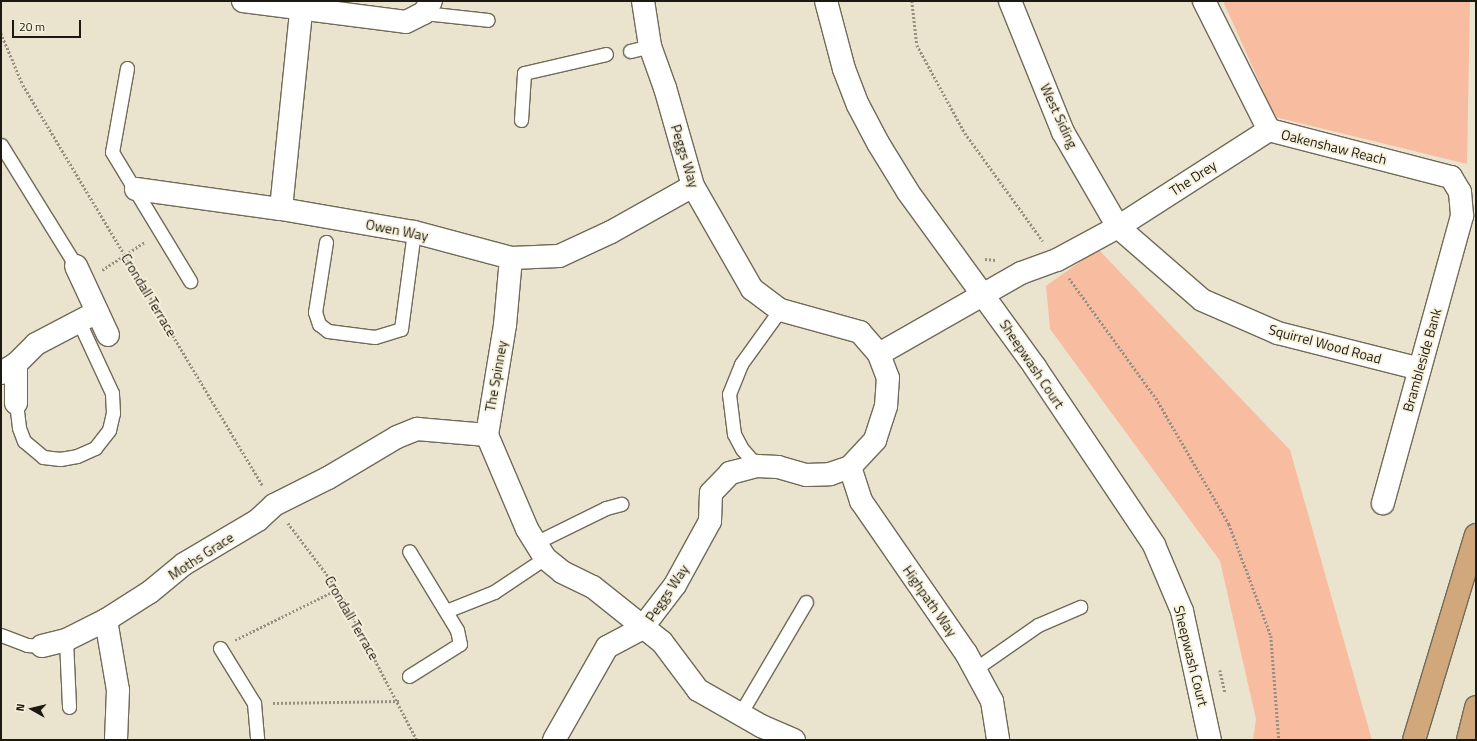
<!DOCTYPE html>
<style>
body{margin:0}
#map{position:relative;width:1477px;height:741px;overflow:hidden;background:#eae4cf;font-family:"Titillium Web",sans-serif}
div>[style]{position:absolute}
.green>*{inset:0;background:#f8bca1}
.path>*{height:2.5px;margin-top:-1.25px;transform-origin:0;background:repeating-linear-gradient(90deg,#959081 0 2px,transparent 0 4px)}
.roads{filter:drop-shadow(1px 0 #706a58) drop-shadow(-1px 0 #706a58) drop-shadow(0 1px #706a58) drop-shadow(0 -1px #706a58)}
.service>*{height:13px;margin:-6.5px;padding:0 6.5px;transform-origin:6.5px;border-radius:6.5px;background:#fff}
.minor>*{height:22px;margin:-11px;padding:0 11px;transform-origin:11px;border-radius:11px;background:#fff}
.trunk>*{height:22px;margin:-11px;padding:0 11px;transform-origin:11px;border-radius:11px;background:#d0a87b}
span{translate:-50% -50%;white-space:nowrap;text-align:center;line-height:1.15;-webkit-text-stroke:3.5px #f7f1dc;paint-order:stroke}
.street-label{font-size:14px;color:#1b1912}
.frame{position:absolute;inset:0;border:2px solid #1b1912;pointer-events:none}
.north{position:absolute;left:12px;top:689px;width:40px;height:40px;-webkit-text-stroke:3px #f7f1dc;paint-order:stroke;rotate:278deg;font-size:11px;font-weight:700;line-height:16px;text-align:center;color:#1b1912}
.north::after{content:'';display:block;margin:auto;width:14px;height:18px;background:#1b1912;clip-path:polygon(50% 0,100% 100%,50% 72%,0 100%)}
.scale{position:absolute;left:12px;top:20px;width:69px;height:18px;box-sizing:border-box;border:2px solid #1b1912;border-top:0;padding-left:5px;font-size:12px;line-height:14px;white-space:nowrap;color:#1b1912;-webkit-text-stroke:3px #f7f1dc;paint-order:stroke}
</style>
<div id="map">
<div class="green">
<div style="clip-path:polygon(1223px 1px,1470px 1px,1467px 164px,1275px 117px)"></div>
<div style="clip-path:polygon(1098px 249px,1290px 450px,1372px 740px,1253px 740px,1256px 719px,1220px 561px,1050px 329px,1046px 286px)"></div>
</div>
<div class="path">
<div style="left:912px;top:1px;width:44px;rotate:83.5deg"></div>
<div style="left:917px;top:45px;width:100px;rotate:61.4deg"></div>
<div style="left:965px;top:133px;width:133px;rotate:54.2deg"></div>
<div style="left:1px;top:33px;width:56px;rotate:67.1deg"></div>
<div style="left:23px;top:85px;width:467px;rotate:59.1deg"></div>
<div style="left:985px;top:259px;width:11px;rotate:5deg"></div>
<div style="left:102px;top:270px;width:51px;rotate:-33.1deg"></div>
<div style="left:1069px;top:278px;width:148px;rotate:54.1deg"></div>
<div style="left:1156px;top:398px;width:146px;rotate:59.9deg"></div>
<div style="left:1229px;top:524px;width:120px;rotate:69.4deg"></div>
<div style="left:1271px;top:636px;width:104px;rotate:85.6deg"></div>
<div style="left:288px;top:523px;width:83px;rotate:52.9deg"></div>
<div style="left:338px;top:589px;width:170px;rotate:62.4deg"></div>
<div style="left:235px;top:640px;width:115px;rotate:-26.3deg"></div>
<div style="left:1220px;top:670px;width:23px;rotate:77deg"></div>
<div style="left:273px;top:703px;width:126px;rotate:-0.9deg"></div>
</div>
<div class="roads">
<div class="service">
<div style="left:424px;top:13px;width:64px;rotate:6.2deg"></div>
<div style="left:630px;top:51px;width:21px;rotate:-14deg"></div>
<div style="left:127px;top:68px;width:85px;rotate:100.1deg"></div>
<div style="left:112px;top:152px;width:151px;rotate:58.8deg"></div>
<div style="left:521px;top:120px;width:47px;rotate:-86.3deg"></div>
<div style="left:524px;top:73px;width:84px;rotate:-13deg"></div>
<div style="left:1px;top:145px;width:142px;rotate:58.2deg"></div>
<div style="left:326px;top:242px;width:71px;rotate:98.9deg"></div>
<div style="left:315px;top:312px;width:13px;rotate:72deg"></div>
<div style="left:319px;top:324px;width:11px;rotate:38deg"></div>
<div style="left:328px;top:331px;width:47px;rotate:7.3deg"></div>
<div style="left:375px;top:337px;width:27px;rotate:-17deg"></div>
<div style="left:401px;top:329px;width:98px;rotate:-82.4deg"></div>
<div style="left:16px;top:403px;width:25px;rotate:83deg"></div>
<div style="left:19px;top:428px;width:14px;rotate:69deg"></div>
<div style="left:24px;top:441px;width:25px;rotate:40deg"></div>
<div style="left:43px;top:457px;width:17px;rotate:7deg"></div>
<div style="left:60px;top:459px;width:17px;rotate:-10deg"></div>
<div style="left:77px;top:456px;width:20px;rotate:-24deg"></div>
<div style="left:95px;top:448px;width:23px;rotate:-52deg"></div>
<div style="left:109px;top:430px;width:17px;rotate:-77deg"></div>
<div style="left:113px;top:413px;width:20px;rotate:-93deg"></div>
<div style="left:112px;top:393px;width:78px;rotate:-114.9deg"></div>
<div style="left:757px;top:466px;width:23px;rotate:-131deg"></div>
<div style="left:742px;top:449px;width:17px;rotate:-118deg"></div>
<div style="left:734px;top:434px;width:40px;rotate:-97.1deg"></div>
<div style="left:729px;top:394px;width:32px;rotate:-68deg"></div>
<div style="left:741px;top:364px;width:67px;rotate:-54.2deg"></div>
<div style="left:535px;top:543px;width:79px;rotate:-26.2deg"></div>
<div style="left:606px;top:508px;width:16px;rotate:-15deg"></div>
<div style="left:446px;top:611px;width:52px;rotate:-21.6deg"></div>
<div style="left:494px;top:592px;width:61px;rotate:-33.7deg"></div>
<div style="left:1px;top:635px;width:28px;rotate:21deg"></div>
<div style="left:27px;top:645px;width:15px;rotate:4deg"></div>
<div style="left:66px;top:640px;width:67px;rotate:87.4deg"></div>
<div style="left:220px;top:648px;width:65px;rotate:58.3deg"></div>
<div style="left:254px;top:703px;width:37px;rotate:85deg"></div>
<div style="left:975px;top:669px;width:77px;rotate:-34.9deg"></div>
<div style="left:1038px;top:625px;width:46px;rotate:-23.2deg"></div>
<div style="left:409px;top:676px;width:60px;rotate:-32.1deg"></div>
<div style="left:460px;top:644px;width:14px;rotate:-102deg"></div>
<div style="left:457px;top:630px;width:92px;rotate:-121.3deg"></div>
<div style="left:740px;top:714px;width:130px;rotate:-59.5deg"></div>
</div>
<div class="minor">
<div style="left:243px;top:1px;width:164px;rotate:7.3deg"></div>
<div style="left:406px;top:22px;width:20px;rotate:-27deg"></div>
<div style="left:424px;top:13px;width:14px;rotate:-60deg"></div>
<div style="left:826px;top:1px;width:70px;rotate:75.2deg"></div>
<div style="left:844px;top:69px;width:39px;rotate:69deg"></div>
<div style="left:858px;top:105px;width:43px;rotate:62.2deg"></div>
<div style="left:878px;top:143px;width:57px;rotate:58.5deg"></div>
<div style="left:908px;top:192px;width:216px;rotate:54deg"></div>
<div style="left:1035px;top:367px;width:214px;rotate:56.2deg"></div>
<div style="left:1154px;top:545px;width:72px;rotate:67deg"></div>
<div style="left:1182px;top:611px;width:132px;rotate:77.8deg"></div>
<div style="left:1010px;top:1px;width:141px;rotate:68deg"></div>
<div style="left:1063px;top:132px;width:110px;rotate:59.9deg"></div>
<div style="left:1118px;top:227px;width:111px;rotate:41deg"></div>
<div style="left:1202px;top:300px;width:83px;rotate:23.5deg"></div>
<div style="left:1278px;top:333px;width:146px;rotate:14.2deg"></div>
<div style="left:1204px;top:1px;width:144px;rotate:63.3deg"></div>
<div style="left:1269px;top:130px;width:188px;rotate:14.5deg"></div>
<div style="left:1451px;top:177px;width:17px;rotate:59deg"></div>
<div style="left:1460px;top:192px;width:24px;rotate:85deg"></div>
<div style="left:1462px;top:216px;width:298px;rotate:105.4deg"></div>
<div style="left:693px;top:186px;width:94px;rotate:150.7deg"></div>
<div style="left:611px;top:232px;width:57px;rotate:155.2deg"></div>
<div style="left:559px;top:256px;width:48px;rotate:177.6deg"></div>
<div style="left:511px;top:258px;width:67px;rotate:95.1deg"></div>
<div style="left:505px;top:325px;width:111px;rotate:99.3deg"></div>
<div style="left:487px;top:435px;width:102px;rotate:66.9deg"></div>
<div style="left:527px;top:529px;width:34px;rotate:58deg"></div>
<div style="left:545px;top:558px;width:22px;rotate:39deg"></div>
<div style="left:562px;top:572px;width:34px;rotate:26deg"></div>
<div style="left:593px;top:587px;width:88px;rotate:38.6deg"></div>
<div style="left:662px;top:642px;width:60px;rotate:53.1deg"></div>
<div style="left:698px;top:690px;width:73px;rotate:29.7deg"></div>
<div style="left:761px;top:726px;width:36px;rotate:23deg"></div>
<div style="left:136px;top:189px;width:146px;rotate:7.9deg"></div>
<div style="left:281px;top:209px;width:135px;rotate:9.8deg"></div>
<div style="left:414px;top:232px;width:100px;rotate:15deg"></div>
<div style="left:281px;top:209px;width:199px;rotate:-84.2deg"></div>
<div style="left:76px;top:266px;width:76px;rotate:65.1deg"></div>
<div style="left:879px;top:354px;width:163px;rotate:-29.7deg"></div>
<div style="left:1021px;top:273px;width:38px;rotate:-20deg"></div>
<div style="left:1057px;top:260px;width:69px;rotate:-28.4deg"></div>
<div style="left:1118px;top:227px;width:179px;rotate:-32.7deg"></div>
<div style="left:1px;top:373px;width:17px;rotate:-31deg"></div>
<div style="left:16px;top:364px;width:28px;rotate:-45deg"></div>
<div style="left:36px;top:344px;width:69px;rotate:-27.7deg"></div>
<div style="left:16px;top:403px;width:39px;rotate:-90deg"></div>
<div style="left:850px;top:467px;width:36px;rotate:72deg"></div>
<div style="left:861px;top:501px;width:185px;rotate:55.4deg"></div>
<div style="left:966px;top:653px;width:55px;rotate:61.6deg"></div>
<div style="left:992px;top:701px;width:39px;rotate:81deg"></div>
<div style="left:106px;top:620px;width:71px;rotate:80.3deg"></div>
<div style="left:118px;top:690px;width:50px;rotate:92.3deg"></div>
<div style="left:42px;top:646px;width:25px;rotate:-14deg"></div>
<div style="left:66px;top:640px;width:45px;rotate:-26.6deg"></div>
<div style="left:106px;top:620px;width:52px;rotate:-32.5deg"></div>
<div style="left:150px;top:592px;width:44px;rotate:-39.5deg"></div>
<div style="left:184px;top:564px;width:86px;rotate:-30.7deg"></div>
<div style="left:258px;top:520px;width:22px;rotate:-43deg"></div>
<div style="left:274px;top:505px;width:60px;rotate:-26.6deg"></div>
<div style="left:328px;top:478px;width:80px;rotate:-30.7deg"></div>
<div style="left:397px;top:437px;width:22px;rotate:-22deg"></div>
<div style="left:417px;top:429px;width:70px;rotate:4.9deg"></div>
<div style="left:554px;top:740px;width:107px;rotate:-60.3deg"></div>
<div style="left:607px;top:647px;width:40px;rotate:-28deg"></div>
<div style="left:642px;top:628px;width:54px;rotate:-52.5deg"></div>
<div style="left:675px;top:585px;width:73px;rotate:-61.3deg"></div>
<div style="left:710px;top:521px;width:28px;rotate:-88deg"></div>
<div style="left:711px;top:493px;width:28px;rotate:-46deg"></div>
<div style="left:730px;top:473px;width:28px;rotate:-15deg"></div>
<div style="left:757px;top:466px;width:21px;rotate:3deg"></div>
<div style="left:778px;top:467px;width:29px;rotate:16deg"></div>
<div style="left:806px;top:475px;width:24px;rotate:-2deg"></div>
<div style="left:830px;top:474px;width:21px;rotate:-19deg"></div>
<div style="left:850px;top:467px;width:37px;rotate:-47deg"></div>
<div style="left:875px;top:440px;width:36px;rotate:-72deg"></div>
<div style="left:886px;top:406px;width:28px;rotate:-86deg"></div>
<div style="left:888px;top:378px;width:26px;rotate:-111deg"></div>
<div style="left:879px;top:354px;width:29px;rotate:-131deg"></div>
<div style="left:860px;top:332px;width:83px;rotate:-164.6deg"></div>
<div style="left:780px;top:310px;width:35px;rotate:-143deg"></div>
<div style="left:752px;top:289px;width:119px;rotate:-119.8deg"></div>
<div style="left:693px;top:186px;width:102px;rotate:-105.9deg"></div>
<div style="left:665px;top:88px;width:45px;rotate:-109.7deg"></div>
<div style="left:650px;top:46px;width:46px;rotate:-98.8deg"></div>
</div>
<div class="trunk">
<div style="left:1414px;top:740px;width:214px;rotate:-73.2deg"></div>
<div style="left:1468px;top:740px;width:34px;rotate:-76deg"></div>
</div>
</div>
<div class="street-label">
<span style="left:1059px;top:116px;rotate:65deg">West Siding</span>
<span style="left:1334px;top:147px;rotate:14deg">Oakenshaw Reach</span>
<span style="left:685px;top:156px;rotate:73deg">Peggs Way</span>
<span style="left:1193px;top:178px;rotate:-33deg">The Drey</span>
<span style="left:397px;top:230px;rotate:11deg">Owen Way</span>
<span style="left:149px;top:295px;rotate:59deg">Crondall Terrace</span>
<span style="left:1325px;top:344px;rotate:15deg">Squirrel Wood Road</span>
<span style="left:1422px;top:360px;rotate:-74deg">Brambleside Bank</span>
<span style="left:1032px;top:364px;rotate:56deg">Sheepwash Court</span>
<span style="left:496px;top:376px;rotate:-80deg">The Spinney</span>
<span style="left:201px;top:556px;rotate:-33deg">Moths Grace</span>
<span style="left:667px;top:593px;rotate:-56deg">Peggs Way</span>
<span style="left:930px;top:601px;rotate:55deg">Highpath Way</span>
<span style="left:352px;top:618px;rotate:60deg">Crondall Terrace</span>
<span style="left:1191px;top:656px;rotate:76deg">Sheepwash Court</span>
</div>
<div class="frame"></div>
<div class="north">N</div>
<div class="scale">20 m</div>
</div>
